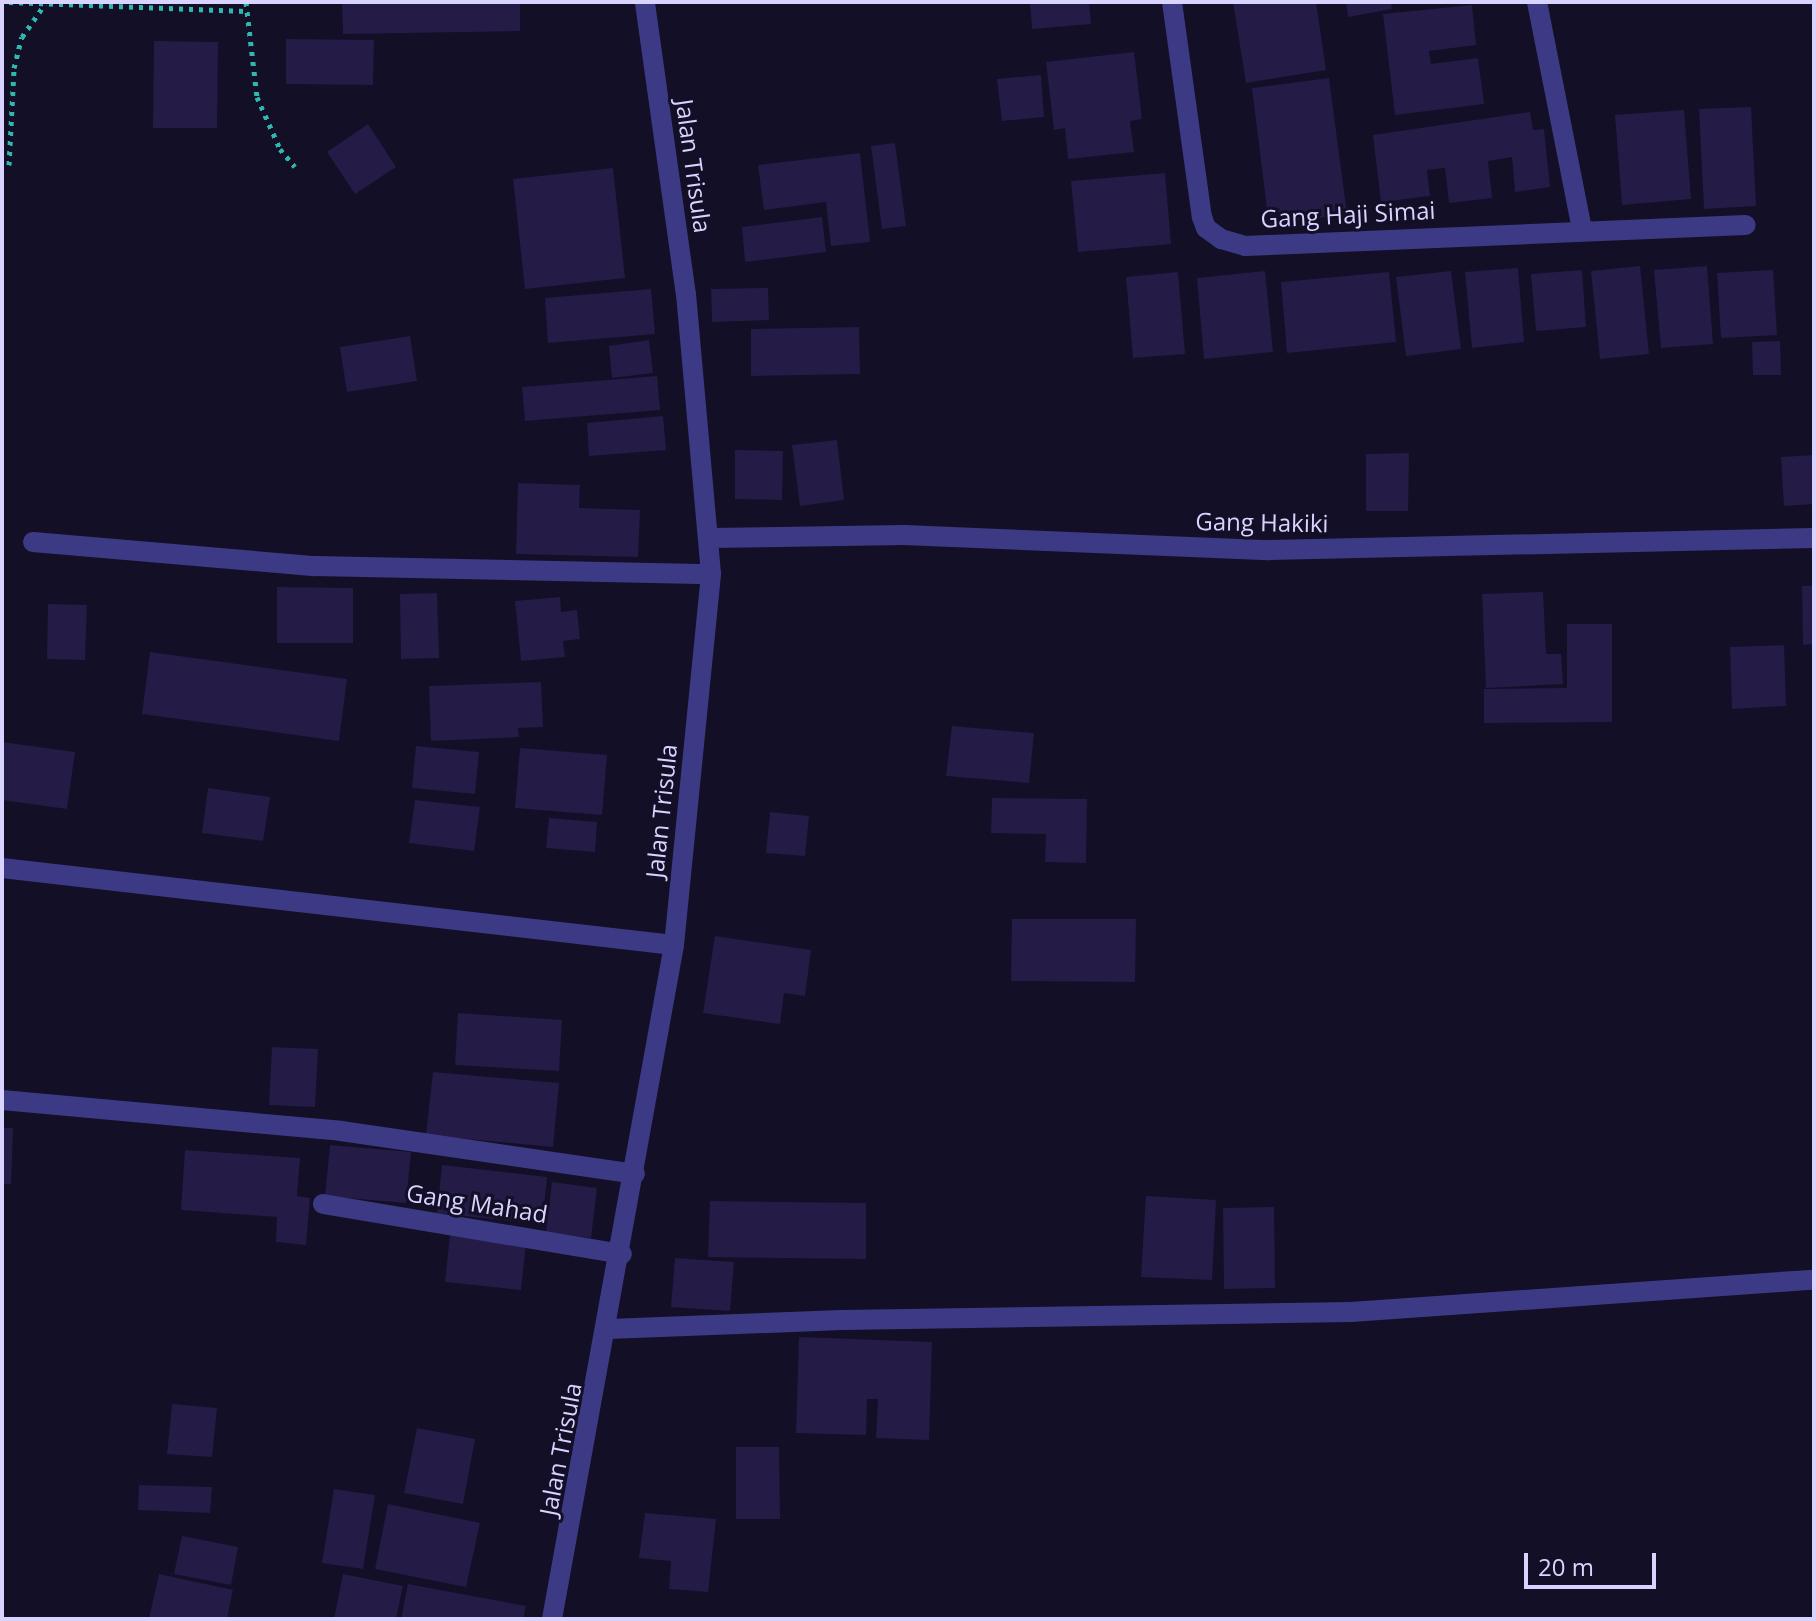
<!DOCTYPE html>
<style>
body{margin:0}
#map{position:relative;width:1816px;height:1621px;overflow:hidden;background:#130f26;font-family:"Open Sans",sans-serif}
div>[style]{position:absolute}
.building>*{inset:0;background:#241b47}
.path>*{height:5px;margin-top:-2.5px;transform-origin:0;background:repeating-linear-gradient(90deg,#2fb8b0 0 4px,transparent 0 10px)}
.service>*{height:20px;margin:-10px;padding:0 10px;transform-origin:10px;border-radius:10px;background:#3d3a85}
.minor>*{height:20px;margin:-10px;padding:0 10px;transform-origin:10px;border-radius:10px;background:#3d3a85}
.tertiary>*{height:20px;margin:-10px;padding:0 10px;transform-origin:10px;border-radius:10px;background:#3d3a85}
span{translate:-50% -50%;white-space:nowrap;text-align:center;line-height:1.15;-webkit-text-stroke:6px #130f26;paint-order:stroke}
.street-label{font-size:24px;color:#d9d4ff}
.frame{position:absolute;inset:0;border:4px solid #d9d4ff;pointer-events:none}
.scale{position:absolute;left:1524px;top:1553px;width:132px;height:36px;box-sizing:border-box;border:4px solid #d9d4ff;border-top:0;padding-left:10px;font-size:24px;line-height:28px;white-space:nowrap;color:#d9d4ff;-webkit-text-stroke:6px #130f26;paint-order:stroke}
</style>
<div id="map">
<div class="building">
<div style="clip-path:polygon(342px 2px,520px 2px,520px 31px,343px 34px)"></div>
<div style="clip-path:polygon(1030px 2px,1089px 2px,1091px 24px,1032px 29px)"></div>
<div style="clip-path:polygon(1233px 2px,1316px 2px,1326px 70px,1246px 83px)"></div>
<div style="clip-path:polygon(1346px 2px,1391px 2px,1392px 9px,1348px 17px)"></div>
<div style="clip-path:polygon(1472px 5px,1476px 45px,1429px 51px,1431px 64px,1478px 58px,1484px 104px,1395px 115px,1383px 14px)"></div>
<div style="clip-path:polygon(286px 39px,374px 40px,373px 85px,286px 84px)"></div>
<div style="clip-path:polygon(154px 41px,218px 42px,217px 128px,153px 128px)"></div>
<div style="clip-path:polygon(1134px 52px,1142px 119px,1130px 121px,1134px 152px,1068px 159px,1065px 128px,1054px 130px,1046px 62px)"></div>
<div style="clip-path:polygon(1041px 75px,1044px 117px,1002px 121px,997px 79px)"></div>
<div style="clip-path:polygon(1329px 78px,1347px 214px,1269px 225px,1252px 88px)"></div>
<div style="clip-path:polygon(1751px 107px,1756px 206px,1704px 209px,1699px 109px)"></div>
<div style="clip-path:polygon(1684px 110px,1691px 199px,1622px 205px,1615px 115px)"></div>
<div style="clip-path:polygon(1530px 112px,1533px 130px,1544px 129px,1550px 187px,1515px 192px,1512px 157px,1488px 161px,1492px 198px,1449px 203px,1445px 168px,1427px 170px,1430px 196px,1381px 202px,1373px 135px)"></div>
<div style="clip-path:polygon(368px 124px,396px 167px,355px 194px,327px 152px)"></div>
<div style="clip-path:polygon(895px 143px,906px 226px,882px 229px,871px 146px)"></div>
<div style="clip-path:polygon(860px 153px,870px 242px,831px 246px,826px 202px,764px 210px,758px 165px)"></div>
<div style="clip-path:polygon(613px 168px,625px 278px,525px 289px,513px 179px)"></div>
<div style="clip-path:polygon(1165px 173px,1171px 244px,1078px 252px,1071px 181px)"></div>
<div style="clip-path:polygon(822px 217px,826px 252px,745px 262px,742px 227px)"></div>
<div style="clip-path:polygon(1640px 266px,1649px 354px,1600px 359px,1591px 271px)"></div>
<div style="clip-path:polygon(1707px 266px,1713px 344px,1661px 348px,1654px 270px)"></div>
<div style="clip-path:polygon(1518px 268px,1524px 342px,1472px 348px,1465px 272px)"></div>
<div style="clip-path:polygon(1582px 270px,1586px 327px,1536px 331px,1531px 274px)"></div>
<div style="clip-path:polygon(1773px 270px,1777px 335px,1721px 338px,1717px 273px)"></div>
<div style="clip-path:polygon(1265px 271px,1273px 352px,1204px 359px,1197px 278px)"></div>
<div style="clip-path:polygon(1451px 271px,1461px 349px,1406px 356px,1396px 277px)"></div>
<div style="clip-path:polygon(1178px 272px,1185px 354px,1133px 358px,1126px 277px)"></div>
<div style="clip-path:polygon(1389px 272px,1396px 342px,1287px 353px,1281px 282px)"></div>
<div style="clip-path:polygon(768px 288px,769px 320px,712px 322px,711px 289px)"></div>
<div style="clip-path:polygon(651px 289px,655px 334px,548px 343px,545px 298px)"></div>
<div style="clip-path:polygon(859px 327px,860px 374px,751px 376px,751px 329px)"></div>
<div style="clip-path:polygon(410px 336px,417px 381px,347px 392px,340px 347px)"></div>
<div style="clip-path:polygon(649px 340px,653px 373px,612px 378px,609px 346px)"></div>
<div style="clip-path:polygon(1780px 341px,1781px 375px,1753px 375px,1752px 342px)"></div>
<div style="clip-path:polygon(657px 376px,660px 410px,525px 421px,522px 387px)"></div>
<div style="clip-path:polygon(663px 416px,666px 450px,589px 456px,587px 423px)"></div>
<div style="clip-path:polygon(837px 440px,844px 500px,800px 506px,792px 445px)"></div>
<div style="clip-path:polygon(735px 450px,783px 451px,782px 500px,735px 499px)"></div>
<div style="clip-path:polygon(1409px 453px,1408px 511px,1366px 511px,1366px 454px)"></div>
<div style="clip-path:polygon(1814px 455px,1814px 504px,1784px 506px,1781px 457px)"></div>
<div style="clip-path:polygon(518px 483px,580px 485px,579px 508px,640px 510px,638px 557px,516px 554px)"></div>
<div style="clip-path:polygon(1802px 586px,1814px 586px,1814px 644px,1803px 645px)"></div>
<div style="clip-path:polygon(277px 587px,353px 588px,353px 643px,277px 643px)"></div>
<div style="clip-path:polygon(1543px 592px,1546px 654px,1561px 654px,1563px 684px,1486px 688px,1482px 594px)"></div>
<div style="clip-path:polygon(437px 593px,439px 658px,401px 659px,400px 594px)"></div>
<div style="clip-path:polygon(560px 597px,561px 612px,577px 610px,580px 639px,563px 641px,565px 657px,521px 661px,515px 601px)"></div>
<div style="clip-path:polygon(48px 604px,87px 605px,85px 660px,47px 659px)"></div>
<div style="clip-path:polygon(1567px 624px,1612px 624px,1612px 722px,1484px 723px,1484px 689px,1567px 688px)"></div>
<div style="clip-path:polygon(1784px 645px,1786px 706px,1732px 709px,1730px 647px)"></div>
<div style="clip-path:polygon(150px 652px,347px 679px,339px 741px,142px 714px)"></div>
<div style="clip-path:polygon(541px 682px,543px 727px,518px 728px,519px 737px,431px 741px,429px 686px)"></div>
<div style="clip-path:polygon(952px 726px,1034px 733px,1029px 783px,946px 776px)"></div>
<div style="clip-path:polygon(2px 742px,75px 752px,67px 809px,2px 800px)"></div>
<div style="clip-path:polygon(416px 746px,479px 752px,475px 794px,412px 788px)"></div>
<div style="clip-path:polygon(520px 748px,607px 755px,602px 815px,515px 808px)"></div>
<div style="clip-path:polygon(208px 788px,270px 797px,263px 841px,202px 833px)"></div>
<div style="clip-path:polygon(992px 798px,1087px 799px,1086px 863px,1045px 862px,1046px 834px,991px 833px)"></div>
<div style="clip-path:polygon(415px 800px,480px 807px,474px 851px,409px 843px)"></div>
<div style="clip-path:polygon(770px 812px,809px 816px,805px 856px,766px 853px)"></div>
<div style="clip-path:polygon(549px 818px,597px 822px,595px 852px,546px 848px)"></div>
<div style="clip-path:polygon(1012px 919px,1136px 919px,1135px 982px,1011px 981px)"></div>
<div style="clip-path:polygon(715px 936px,811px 950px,805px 996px,784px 993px,780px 1024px,703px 1013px)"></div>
<div style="clip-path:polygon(458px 1013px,562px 1020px,559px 1071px,455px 1065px)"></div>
<div style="clip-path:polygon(272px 1047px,318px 1049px,315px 1107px,269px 1105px)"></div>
<div style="clip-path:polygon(433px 1072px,559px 1083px,553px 1147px,426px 1135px)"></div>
<div style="clip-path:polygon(2px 1128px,13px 1128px,11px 1184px,2px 1184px)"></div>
<div style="clip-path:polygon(330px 1145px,411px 1152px,406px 1203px,325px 1196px)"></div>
<div style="clip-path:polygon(185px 1150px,300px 1158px,297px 1196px,310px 1198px,306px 1245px,276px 1242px,277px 1217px,181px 1210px)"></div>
<div style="clip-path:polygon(442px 1165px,547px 1177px,542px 1224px,437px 1213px)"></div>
<div style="clip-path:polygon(552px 1182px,597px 1188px,591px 1238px,546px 1232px)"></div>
<div style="clip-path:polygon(1146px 1196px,1216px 1200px,1212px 1280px,1141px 1277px)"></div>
<div style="clip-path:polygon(710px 1201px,866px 1203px,866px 1259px,708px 1257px)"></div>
<div style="clip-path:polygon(1274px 1207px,1275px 1288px,1224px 1289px,1223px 1208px)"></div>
<div style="clip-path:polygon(450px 1235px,526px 1243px,521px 1290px,445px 1282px)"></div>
<div style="clip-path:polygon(675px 1258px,734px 1262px,730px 1311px,671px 1307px)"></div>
<div style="clip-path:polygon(799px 1337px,932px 1342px,929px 1440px,876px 1438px,878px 1399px,867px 1399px,866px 1435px,796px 1433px)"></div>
<div style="clip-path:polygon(172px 1404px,217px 1408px,212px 1457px,167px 1454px)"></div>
<div style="clip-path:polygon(417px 1428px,475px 1439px,463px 1504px,404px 1493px)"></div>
<div style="clip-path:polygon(736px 1447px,779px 1447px,780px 1519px,736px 1519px)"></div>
<div style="clip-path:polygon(139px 1485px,212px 1487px,210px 1513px,138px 1510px)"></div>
<div style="clip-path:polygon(334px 1489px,375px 1495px,363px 1569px,322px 1563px)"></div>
<div style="clip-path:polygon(388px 1504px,480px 1523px,466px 1587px,375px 1569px)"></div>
<div style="clip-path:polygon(645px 1513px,716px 1519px,708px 1592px,669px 1589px,671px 1561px,639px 1558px)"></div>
<div style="clip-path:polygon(182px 1536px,238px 1547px,231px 1585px,174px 1574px)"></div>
<div style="clip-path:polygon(159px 1574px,233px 1590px,227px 1619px,149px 1618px)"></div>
<div style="clip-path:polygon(343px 1574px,403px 1586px,396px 1619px,334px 1619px)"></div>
<div style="clip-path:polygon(408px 1584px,526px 1606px,523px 1619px,401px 1619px)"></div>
</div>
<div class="path">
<div style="left:9px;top:2px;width:237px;rotate:2.2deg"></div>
<div style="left:246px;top:2px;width:96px;rotate:83.4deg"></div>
<div style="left:257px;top:97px;width:57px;rotate:66.1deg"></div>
<div style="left:280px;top:149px;width:23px;rotate:50deg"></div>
<div style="left:9px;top:165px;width:97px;rotate:-87deg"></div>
<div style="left:14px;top:68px;width:32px;rotate:-76deg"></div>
<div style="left:22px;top:37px;width:40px;rotate:-55.1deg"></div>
</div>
<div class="service">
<div style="left:2px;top:868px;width:676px;rotate:6.54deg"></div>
</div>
<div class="minor">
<div style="left:1172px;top:2px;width:217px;rotate:82.1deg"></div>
<div style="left:1202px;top:217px;width:12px;rotate:70deg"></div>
<div style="left:1206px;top:228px;width:19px;rotate:36deg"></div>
<div style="left:1221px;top:239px;width:25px;rotate:16deg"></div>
<div style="left:1245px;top:246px;width:501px;rotate:-2.4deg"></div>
<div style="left:1537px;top:2px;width:231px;rotate:78.8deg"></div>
<div style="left:710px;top:538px;width:194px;rotate:-0.9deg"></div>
<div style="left:904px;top:535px;width:365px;rotate:2.4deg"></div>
<div style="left:1269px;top:550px;width:545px;rotate:-1.26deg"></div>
<div style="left:33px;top:542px;width:283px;rotate:4.9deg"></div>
<div style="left:315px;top:566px;width:396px;rotate:1.2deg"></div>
<div style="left:2px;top:1100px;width:340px;rotate:5.2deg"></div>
<div style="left:341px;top:1131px;width:297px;rotate:8.3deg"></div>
<div style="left:323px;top:1204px;width:303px;rotate:9.5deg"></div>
<div style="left:609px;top:1329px;width:233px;rotate:-2.2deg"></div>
<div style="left:842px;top:1320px;width:509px;rotate:-0.9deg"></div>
<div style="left:1351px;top:1312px;width:464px;rotate:-4deg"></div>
</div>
<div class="tertiary">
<div style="left:552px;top:1619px;width:685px;rotate:-79.74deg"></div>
<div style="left:674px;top:945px;width:373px;rotate:-84.3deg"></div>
<div style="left:711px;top:574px;width:280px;rotate:-95.1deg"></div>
<div style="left:686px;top:295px;width:296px;rotate:-98deg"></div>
</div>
<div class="street-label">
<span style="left:694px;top:166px;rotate:82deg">Jalan Trisula</span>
<span style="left:1348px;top:214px;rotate:-3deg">Gang Haji Simai</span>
<span style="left:1262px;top:522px;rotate:1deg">Gang Hakiki</span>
<span style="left:661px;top:811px;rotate:-84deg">Jalan Trisula</span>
<span style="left:477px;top:1203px;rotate:9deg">Gang Mahad</span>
<span style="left:560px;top:1449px;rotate:-79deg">Jalan Trisula</span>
</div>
<div class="frame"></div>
<div class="scale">20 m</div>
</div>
